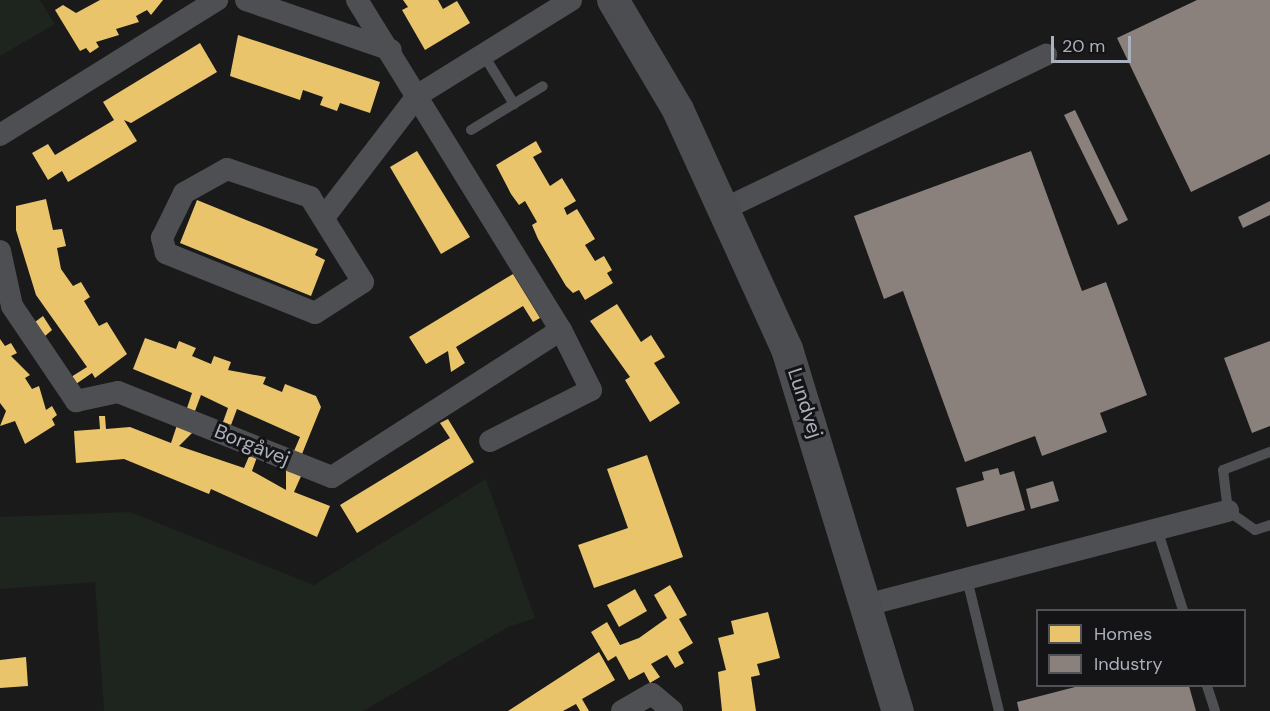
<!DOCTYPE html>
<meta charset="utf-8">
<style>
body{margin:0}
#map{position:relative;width:1270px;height:711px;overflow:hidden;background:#1a1a1a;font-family:"DM Sans",sans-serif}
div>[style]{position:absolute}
.green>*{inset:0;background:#1d251e}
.homes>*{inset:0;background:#e9c46a}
.industry>*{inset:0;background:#8a817c}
.lane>*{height:10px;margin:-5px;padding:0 5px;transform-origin:5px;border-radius:5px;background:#4e4f53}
.street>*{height:22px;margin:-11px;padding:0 11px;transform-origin:11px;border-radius:11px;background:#4e4f53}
.secondary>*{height:32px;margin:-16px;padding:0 16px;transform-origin:16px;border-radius:16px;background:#4c4d51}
span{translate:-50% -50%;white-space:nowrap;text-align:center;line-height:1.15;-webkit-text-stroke:6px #141416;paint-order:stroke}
.street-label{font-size:20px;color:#aab0bc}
.legend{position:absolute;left:1036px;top:609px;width:210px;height:78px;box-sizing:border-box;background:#141416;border:2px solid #505258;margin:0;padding:8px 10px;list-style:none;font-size:18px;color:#aab0bc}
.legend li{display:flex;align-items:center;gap:12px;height:30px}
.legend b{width:30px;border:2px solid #505258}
.scale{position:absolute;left:1051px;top:36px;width:80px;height:27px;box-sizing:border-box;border:3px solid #aab0bc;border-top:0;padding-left:8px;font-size:18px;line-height:21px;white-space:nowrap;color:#aab0bc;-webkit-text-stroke:4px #141416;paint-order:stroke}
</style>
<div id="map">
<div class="green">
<div style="clip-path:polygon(0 0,40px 0,55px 24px,0 56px)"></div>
<div style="clip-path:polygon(486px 479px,535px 618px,508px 627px,363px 711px,104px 711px,95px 582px,0 589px,0 517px,130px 512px,314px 585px)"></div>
</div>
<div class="homes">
<div style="clip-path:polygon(100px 0,163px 0,151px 15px,147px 10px,136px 16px,139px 22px,116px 29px,119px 35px,96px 42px,99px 47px,90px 53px,86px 48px,80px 51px,55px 10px,63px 5px,76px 13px)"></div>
<div style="clip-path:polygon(403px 0,438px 0,443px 9px,457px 1px,470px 23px,425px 50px,402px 10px,408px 7px)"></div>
<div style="clip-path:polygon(238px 35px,380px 82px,370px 113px,340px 103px,337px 111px,320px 105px,323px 97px,303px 90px,300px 100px,230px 76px)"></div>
<div style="clip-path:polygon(200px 43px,217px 72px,131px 123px,124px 120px,137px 141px,68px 182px,62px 171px,48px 180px,32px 153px,48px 144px,55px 155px,114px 120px,103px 102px)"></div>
<div style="clip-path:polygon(536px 141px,542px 152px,533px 157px,550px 186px,562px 178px,576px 201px,564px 208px,567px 215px,577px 209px,595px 239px,585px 245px,595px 261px,604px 256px,612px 270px,607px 273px,613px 283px,585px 300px,579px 290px,573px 293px,566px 286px,538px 239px,532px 225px,537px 222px,525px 201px,519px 205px,511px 194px,496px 165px)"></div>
<div style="clip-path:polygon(417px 151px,470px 237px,441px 254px,390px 167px)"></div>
<div style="clip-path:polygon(46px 199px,53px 230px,62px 229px,66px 246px,57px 248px,61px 269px,73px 286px,81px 282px,90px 297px,84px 301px,99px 326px,107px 322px,127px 354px,95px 378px,92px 373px,76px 384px,71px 377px,87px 367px,36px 295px,16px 230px,16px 206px)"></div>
<div style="clip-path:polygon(197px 200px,318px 249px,315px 255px,325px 260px,311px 296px,180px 243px)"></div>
<div style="clip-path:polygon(513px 274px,540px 318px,533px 322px,523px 306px,456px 347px,465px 363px,451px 372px,448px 351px,426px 364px,409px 337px)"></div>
<div style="clip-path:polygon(617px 304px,641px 342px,651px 335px,665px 357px,654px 363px,680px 403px,650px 422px,625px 380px,630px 377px,590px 321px)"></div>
<div style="clip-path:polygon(43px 316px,52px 330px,45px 336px,35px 322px)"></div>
<div style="clip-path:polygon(145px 338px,176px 349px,179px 341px,196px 348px,192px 356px,211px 364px,214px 356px,231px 362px,228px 370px,266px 377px,263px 384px,282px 392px,285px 384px,316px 396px,321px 407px,302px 454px,294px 451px,300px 437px,237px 409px,231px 425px,223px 422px,228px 408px,201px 395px,195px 411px,187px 408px,192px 393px,133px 369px)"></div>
<div style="clip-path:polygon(0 339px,5px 346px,11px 343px,17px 353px,11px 356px,30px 375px,25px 378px,32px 389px,39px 386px,46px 410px,52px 406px,57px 415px,52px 419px,55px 425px,25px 444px,15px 421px,0 426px,6px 411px,0 403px)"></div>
<div style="clip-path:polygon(99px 416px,105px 416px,106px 429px,130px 427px,171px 443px,177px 425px,193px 432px,179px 446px,244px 468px,250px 454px,257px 457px,252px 471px,286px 490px,286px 468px,302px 474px,294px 492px,330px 506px,317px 537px,211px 489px,209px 494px,124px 459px,76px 463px,74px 431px,100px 429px)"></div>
<div style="clip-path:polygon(448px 419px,474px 462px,357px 533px,340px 505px,450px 438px,440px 423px)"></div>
<div style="clip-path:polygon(647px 455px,683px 557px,594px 588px,578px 545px,628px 528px,607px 469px)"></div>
<div style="clip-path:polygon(670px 585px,687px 615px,679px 619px,693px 643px,678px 652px,684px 663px,675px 668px,667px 655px,651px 664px,660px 677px,650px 683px,644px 672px,629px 680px,616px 656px,608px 661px,591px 632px,607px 622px,620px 645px,639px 638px,667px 618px,654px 595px)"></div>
<div style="clip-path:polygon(635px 589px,647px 611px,619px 627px,607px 605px)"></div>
<div style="clip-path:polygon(768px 612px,780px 658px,757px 664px,760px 675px,751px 677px,756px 711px,722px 711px,718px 672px,726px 670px,718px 638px,734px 634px,731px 621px)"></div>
<div style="clip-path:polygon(599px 652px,615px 680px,582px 699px,589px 711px,580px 711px,576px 704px,563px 711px,508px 711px)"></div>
<div style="clip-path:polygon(26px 657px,28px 686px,0 688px,0 660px)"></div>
</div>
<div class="industry">
<div style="clip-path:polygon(1197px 0,1270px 0,1270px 154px,1191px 192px,1117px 38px)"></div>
<div style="clip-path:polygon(1075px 110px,1128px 220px,1118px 225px,1064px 115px)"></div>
<div style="clip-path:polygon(1031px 151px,1082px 291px,1106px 282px,1147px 395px,1100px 413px,1107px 432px,1042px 456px,1035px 436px,965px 462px,903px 291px,884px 299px,854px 216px)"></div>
<div style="clip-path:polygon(1270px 201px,1270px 215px,1243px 228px,1238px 217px)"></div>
<div style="clip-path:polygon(1270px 341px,1270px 426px,1252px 433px,1224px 358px)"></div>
<div style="clip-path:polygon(998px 468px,1000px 475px,1014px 471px,1025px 510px,967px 527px,956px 488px,984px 480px,982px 472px)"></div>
<div style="clip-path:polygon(1053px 481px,1059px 501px,1031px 509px,1026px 489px)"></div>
<div style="clip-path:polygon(1079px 686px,1189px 686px,1196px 711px,1019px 711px,1017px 702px)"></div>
</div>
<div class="lane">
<div style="left:483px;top:54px;width:59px;rotate:58.2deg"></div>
<div style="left:471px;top:130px;width:84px;rotate:-31.4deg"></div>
<div style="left:1270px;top:452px;width:50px;rotate:159deg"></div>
<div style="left:1223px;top:470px;width:41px;rotate:83deg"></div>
<div style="left:1228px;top:511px;width:33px;rotate:35deg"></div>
<div style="left:1255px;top:530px;width:16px;rotate:-18deg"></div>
<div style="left:1157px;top:529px;width:85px;rotate:72.2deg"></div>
<div style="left:967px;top:579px;width:136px;rotate:76.4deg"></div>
<div style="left:1207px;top:686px;width:26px;rotate:72deg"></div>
</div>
<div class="street">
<div style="left:246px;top:0;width:153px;rotate:19deg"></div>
<div style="left:357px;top:0;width:388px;rotate:58.3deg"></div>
<div style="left:561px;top:330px;width:67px;rotate:63.4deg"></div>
<div style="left:591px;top:390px;width:113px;rotate:153.2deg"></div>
<div style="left:0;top:135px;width:256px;rotate:-31.9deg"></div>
<div style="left:227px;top:169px;width:88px;rotate:18.6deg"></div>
<div style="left:310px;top:197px;width:100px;rotate:58.1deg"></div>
<div style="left:363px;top:282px;width:57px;rotate:147.1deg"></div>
<div style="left:315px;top:313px;width:161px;rotate:-158.1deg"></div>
<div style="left:166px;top:253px;width:16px;rotate:-105deg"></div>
<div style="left:162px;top:238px;width:50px;rotate:-63.9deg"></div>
<div style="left:184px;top:193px;width:49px;rotate:-29.2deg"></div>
<div style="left:726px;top:208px;width:355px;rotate:-25.6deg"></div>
<div style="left:325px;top:216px;width:153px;rotate:-52.5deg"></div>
<div style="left:418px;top:95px;width:180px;rotate:-31.8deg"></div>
<div style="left:0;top:251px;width:56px;rotate:77.7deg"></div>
<div style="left:12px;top:306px;width:115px;rotate:56deg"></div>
<div style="left:76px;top:401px;width:43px;rotate:-12.1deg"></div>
<div style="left:118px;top:392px;width:230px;rotate:21.7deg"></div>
<div style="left:332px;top:477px;width:272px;rotate:-32.7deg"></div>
<div style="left:870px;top:604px;width:370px;rotate:-14.6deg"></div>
<div style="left:622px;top:711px;width:34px;rotate:-30deg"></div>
<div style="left:652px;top:694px;width:26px;rotate:40deg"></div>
</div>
<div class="secondary">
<div style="left:613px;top:0;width:128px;rotate:59.4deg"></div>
<div style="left:678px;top:110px;width:263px;rotate:65.5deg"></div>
<div style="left:787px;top:349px;width:379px;rotate:73deg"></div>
</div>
<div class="street-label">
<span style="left:805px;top:403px;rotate:72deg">Lundvej</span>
<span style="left:252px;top:445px;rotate:22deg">Borgåvej</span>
</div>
<ul class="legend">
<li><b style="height:16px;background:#e9c46a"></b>Homes</li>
<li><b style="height:16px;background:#8a817c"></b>Industry</li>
</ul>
<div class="scale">20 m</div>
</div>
